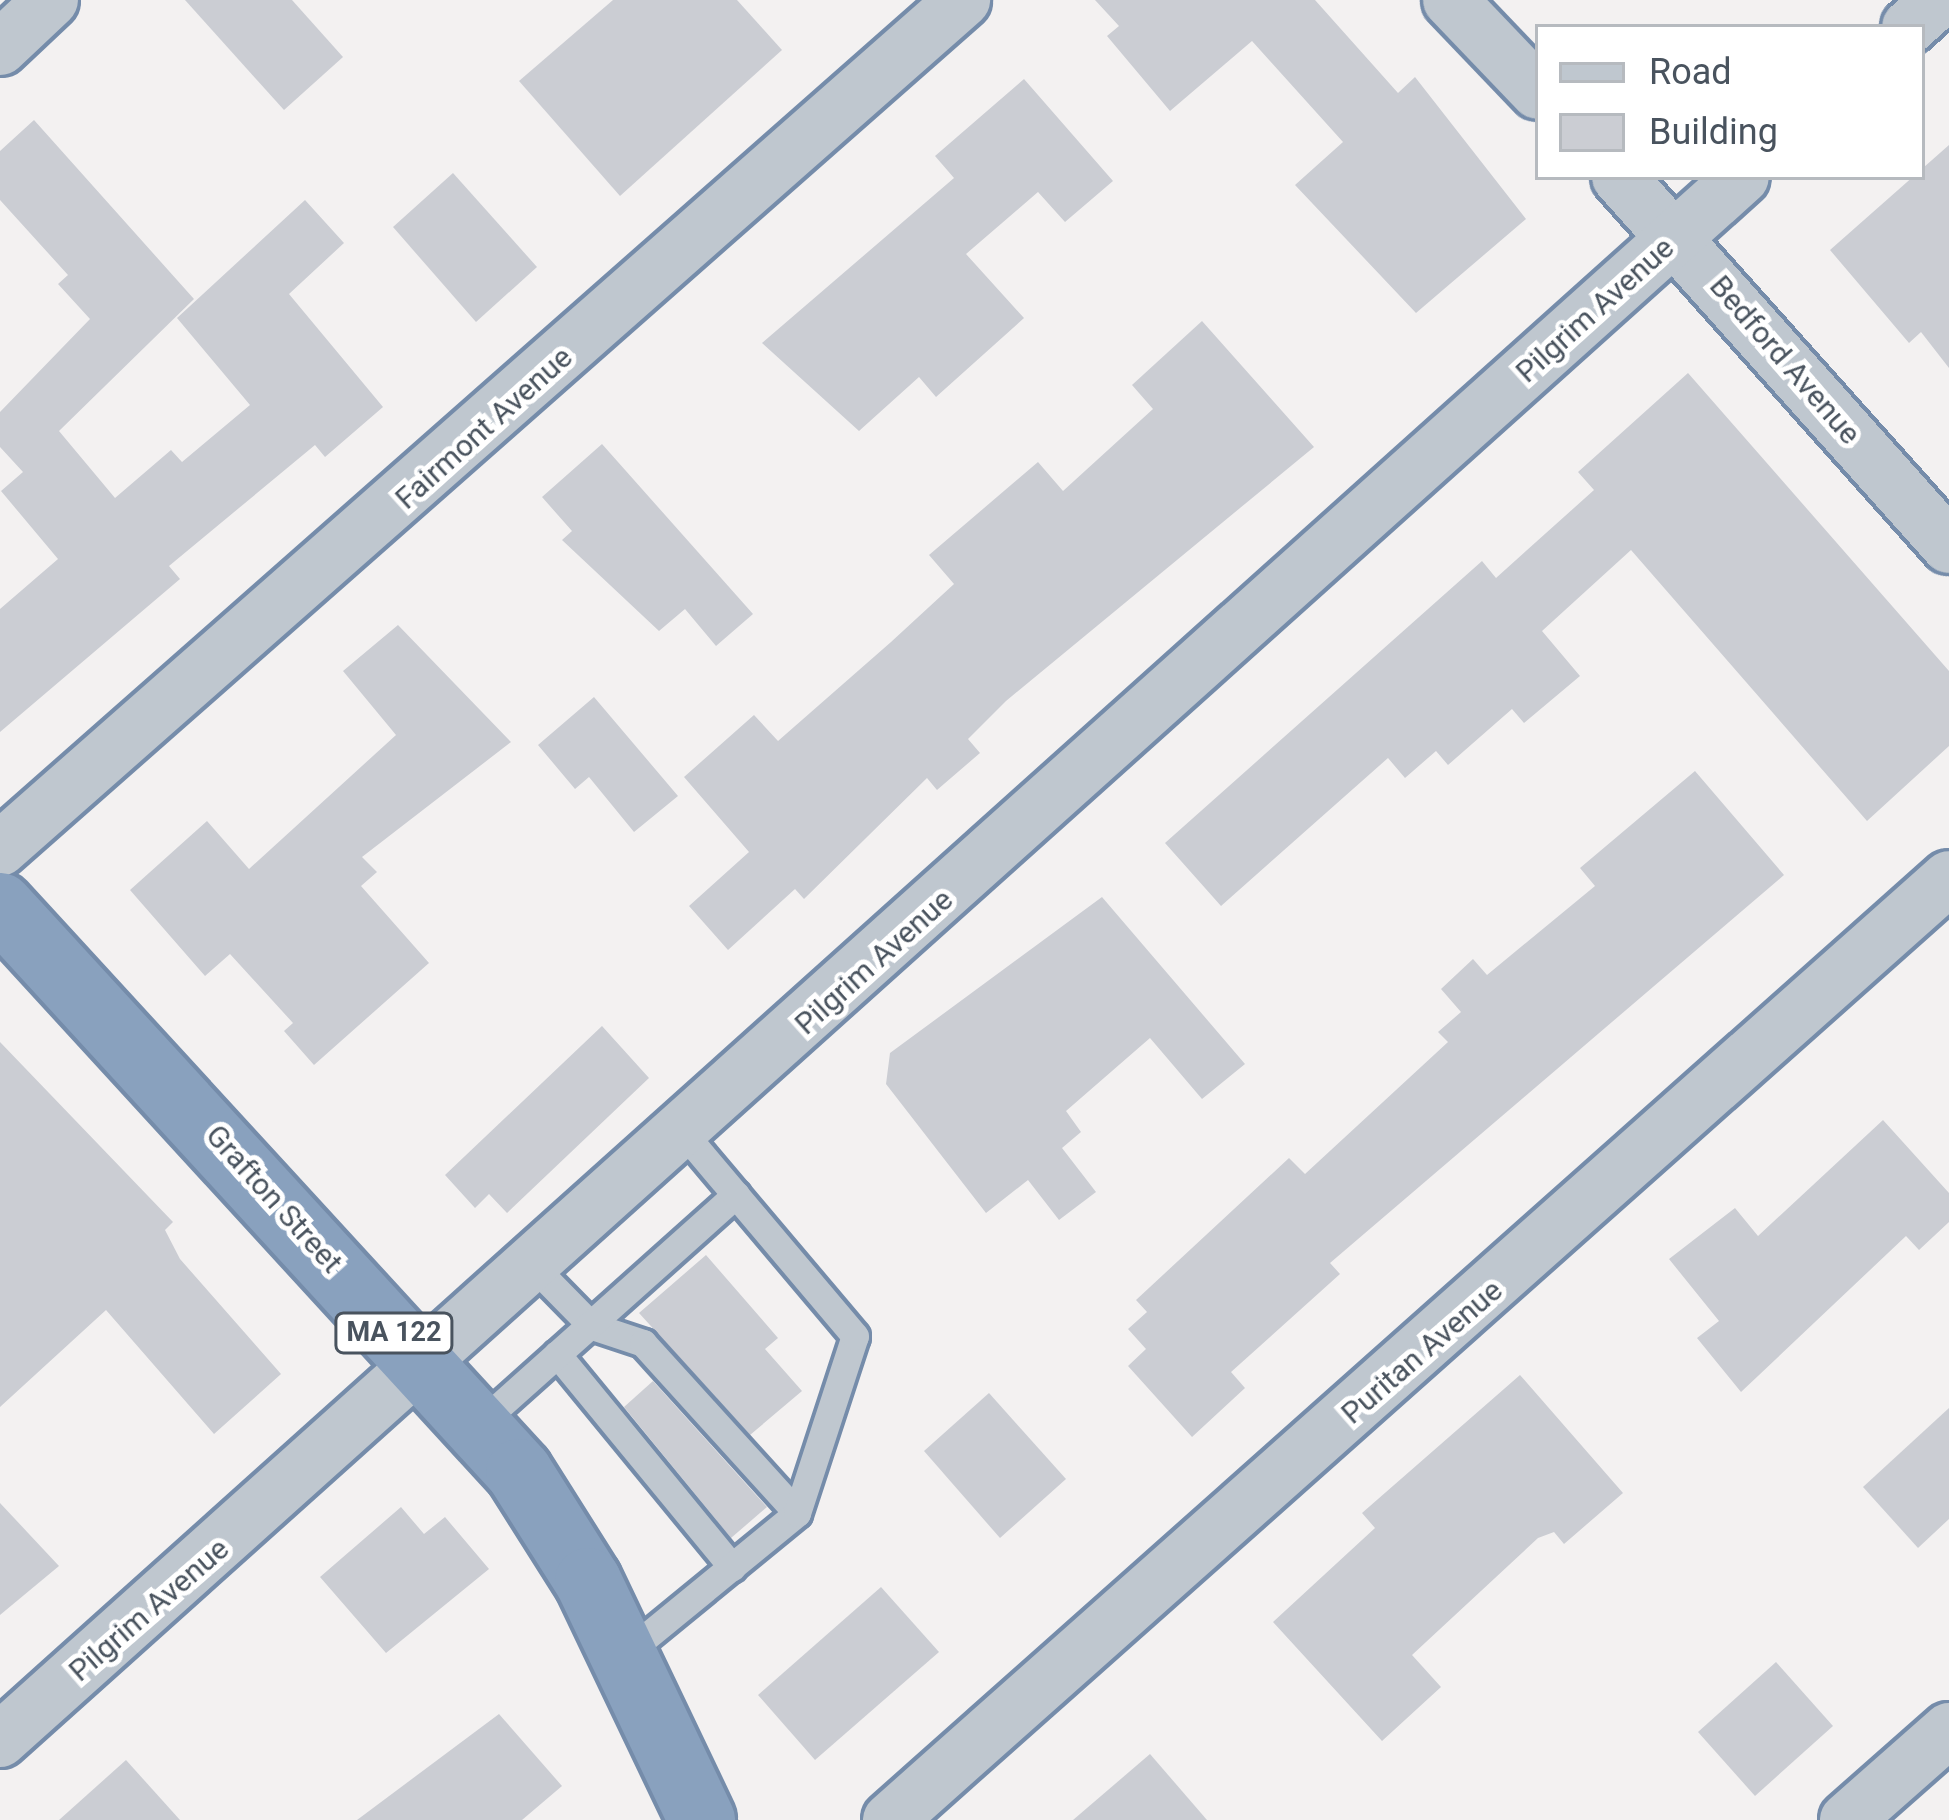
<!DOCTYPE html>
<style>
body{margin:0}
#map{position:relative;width:1949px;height:1820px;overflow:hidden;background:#f3f1f1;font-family:Roboto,sans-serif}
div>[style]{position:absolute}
.building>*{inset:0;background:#cbcdd3}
.roads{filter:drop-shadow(3px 0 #758caa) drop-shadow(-3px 0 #758caa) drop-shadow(0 3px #758caa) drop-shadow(0 -3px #758caa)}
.lane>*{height:27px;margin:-13.5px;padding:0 13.5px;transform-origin:13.5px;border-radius:13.5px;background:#bfc7cf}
.street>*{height:54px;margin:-27px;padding:0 27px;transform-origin:27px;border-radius:27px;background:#bfc7cf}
.highway>*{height:66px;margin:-33px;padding:0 33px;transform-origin:33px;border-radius:33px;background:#89a1be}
span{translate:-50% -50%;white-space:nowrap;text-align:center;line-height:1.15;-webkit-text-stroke:10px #fff;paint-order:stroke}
.shield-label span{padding:3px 9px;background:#fff;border:3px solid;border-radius:9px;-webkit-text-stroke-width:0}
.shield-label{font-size:27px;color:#49535e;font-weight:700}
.street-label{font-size:30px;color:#49535e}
.legend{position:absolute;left:1535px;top:24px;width:390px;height:156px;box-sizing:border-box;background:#fff;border:3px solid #b6babf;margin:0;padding:15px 21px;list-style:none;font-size:36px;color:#49535e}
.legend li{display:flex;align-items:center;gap:24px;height:60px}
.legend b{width:60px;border:3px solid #b6babf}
</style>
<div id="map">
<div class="building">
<div style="clip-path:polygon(185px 0,292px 0,343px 57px,284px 110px)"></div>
<div style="clip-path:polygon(613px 0,737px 0,782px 50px,620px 196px,519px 81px)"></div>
<div style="clip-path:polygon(1095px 0,1315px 0,1398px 93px,1415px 77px,1526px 219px,1416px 313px,1295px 185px,1343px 142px,1252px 41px,1170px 111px,1107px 36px,1119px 26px)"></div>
<div style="clip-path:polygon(1024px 79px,1113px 181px,1065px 222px,1038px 192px,966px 254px,1024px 318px,936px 397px,919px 377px,859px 431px,762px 343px,954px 178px,935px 156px)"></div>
<div style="clip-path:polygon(34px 120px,194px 299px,59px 431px,115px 498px,171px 450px,182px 462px,250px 405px,177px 318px,305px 200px,344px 243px,289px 294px,383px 407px,325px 457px,315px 445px,169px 566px,180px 579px,0 732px,0 609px,58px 559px,1px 491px,23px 472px,0 447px,0 412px,90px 319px,58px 284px,68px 275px,0 200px,0 151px)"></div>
<div style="clip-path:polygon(1949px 145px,1949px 368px,1921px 332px,1909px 343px,1830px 250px)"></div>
<div style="clip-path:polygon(453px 173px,537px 267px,476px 322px,393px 227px)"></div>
<div style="clip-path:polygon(1202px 321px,1314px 447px,1006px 701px,968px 739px,980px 753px,937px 790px,927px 778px,804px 899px,795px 889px,728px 950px,689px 906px,749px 852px,684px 777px,754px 715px,778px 741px,891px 642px,954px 584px,929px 555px,1038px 462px,1063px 491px,1153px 409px,1132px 385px)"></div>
<div style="clip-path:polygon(1688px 373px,1949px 671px,1949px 746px,1867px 821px,1631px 550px,1542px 631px,1580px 676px,1524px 723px,1512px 709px,1448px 765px,1436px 751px,1405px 778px,1388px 758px,1221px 906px,1165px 843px,1482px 561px,1496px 578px,1594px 490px,1578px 472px)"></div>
<div style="clip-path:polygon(602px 444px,753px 614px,716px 646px,685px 609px,659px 631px,562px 540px,572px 531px,542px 497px)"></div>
<div style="clip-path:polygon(398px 625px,511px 742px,362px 857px,377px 872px,361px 886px,429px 963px,314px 1065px,284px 1031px,293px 1023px,230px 954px,205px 976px,130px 890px,207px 821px,249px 869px,396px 735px,343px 671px)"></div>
<div style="clip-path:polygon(594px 697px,678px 796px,634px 832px,589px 777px,575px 789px,538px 745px)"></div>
<div style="clip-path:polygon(1695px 771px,1784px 875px,1330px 1263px,1340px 1274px,1231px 1372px,1245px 1388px,1192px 1437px,1128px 1366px,1146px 1349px,1128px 1329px,1147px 1312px,1136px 1300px,1289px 1158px,1305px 1174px,1448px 1042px,1438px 1032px,1461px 1012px,1441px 989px,1473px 959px,1487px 975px,1595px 886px,1580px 868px)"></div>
<div style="clip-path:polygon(1102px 897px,1245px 1064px,1202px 1099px,1150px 1038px,1066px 1111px,1081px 1132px,1062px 1148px,1096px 1192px,1059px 1220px,1028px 1180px,986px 1213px,886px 1084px,890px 1053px)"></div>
<div style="clip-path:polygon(602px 1026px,649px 1078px,507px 1213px,489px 1194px,475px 1208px,445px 1175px)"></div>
<div style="clip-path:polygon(0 1042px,173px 1222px,165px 1230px,180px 1259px,281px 1374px,214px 1434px,106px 1310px,0 1407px)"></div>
<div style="clip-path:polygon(1883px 1120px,1949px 1193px,1949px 1222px,1919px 1250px,1906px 1236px,1741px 1392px,1697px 1338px,1719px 1321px,1669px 1259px,1735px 1208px,1758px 1236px)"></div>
<div style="clip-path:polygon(706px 1255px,778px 1338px,765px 1349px,802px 1391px,750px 1435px,639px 1313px)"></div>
<div style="clip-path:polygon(1520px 1375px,1623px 1493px,1564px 1544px,1554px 1532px,1538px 1538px,1412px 1655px,1441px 1687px,1382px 1741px,1273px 1622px,1375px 1528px,1362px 1513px)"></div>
<div style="clip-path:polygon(653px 1381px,767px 1507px,731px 1538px,624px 1407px)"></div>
<div style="clip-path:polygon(989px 1393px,1066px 1479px,1000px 1538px,924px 1451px)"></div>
<div style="clip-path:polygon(1949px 1408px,1949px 1519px,1918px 1548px,1863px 1487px)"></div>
<div style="clip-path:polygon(0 1503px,59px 1566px,0 1615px)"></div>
<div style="clip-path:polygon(401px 1507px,424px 1534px,445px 1517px,489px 1569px,386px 1653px,320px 1577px)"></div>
<div style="clip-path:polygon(881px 1587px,939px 1652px,815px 1760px,758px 1695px)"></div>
<div style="clip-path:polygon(1776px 1662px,1833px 1726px,1755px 1796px,1698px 1732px)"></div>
<div style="clip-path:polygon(499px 1714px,562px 1786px,522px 1820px,357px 1820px)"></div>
<div style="clip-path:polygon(1150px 1754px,1207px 1820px,1073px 1820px)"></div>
<div style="clip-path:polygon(126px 1760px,180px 1820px,59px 1820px)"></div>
</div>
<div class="roads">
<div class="lane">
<div style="left:534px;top:1267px;width:83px;rotate:45.5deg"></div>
<div style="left:592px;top:1326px;width:54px;rotate:18.4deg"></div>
<div style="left:643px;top:1343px;width:229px;rotate:47.8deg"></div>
<div style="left:557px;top:1354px;width:276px;rotate:50.6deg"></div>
<div style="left:478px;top:1425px;width:346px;rotate:-41.8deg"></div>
<div style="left:625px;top:1654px;width:222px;rotate:-39.3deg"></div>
<div style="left:797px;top:1513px;width:186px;rotate:-71.9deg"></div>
<div style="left:855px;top:1336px;width:265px;rotate:-130.2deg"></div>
</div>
<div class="street">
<div style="left:1450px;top:0;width:127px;rotate:46.3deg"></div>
<div style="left:1909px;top:27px;width:40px;rotate:-42deg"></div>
<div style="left:0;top:48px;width:70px;rotate:-43.3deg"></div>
<div style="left:1619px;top:177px;width:495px;rotate:48.2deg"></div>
<div style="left:0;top:849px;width:1284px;rotate:-41.4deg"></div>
<div style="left:0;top:1740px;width:2340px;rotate:-41.9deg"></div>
<div style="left:890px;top:1820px;width:1417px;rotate:-41.65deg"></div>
<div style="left:1847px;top:1820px;width:136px;rotate:-41.4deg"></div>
</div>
<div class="highway">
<div style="left:0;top:906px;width:768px;rotate:47.48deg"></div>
<div style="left:519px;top:1472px;width:129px;rotate:57.7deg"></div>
<div style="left:588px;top:1581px;width:265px;rotate:64.5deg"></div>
</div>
</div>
<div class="shield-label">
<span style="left:394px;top:1333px">MA 122</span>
</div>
<div class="street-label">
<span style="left:1595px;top:310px;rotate:-42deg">Pilgrim Avenue</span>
<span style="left:1785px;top:360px;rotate:49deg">Bedford Avenue</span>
<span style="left:484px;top:428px;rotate:-42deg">Fairmont Avenue</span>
<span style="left:874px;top:962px;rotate:-42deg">Pilgrim Avenue</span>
<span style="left:274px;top:1199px;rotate:48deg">Grafton Street</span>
<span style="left:1422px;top:1352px;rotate:-41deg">Puritan Avenue</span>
<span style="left:149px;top:1610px;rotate:-41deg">Pilgrim Avenue</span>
</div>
<ul class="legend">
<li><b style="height:15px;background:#bfc7cf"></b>Road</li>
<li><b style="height:33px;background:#cbcdd3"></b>Building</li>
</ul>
</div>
